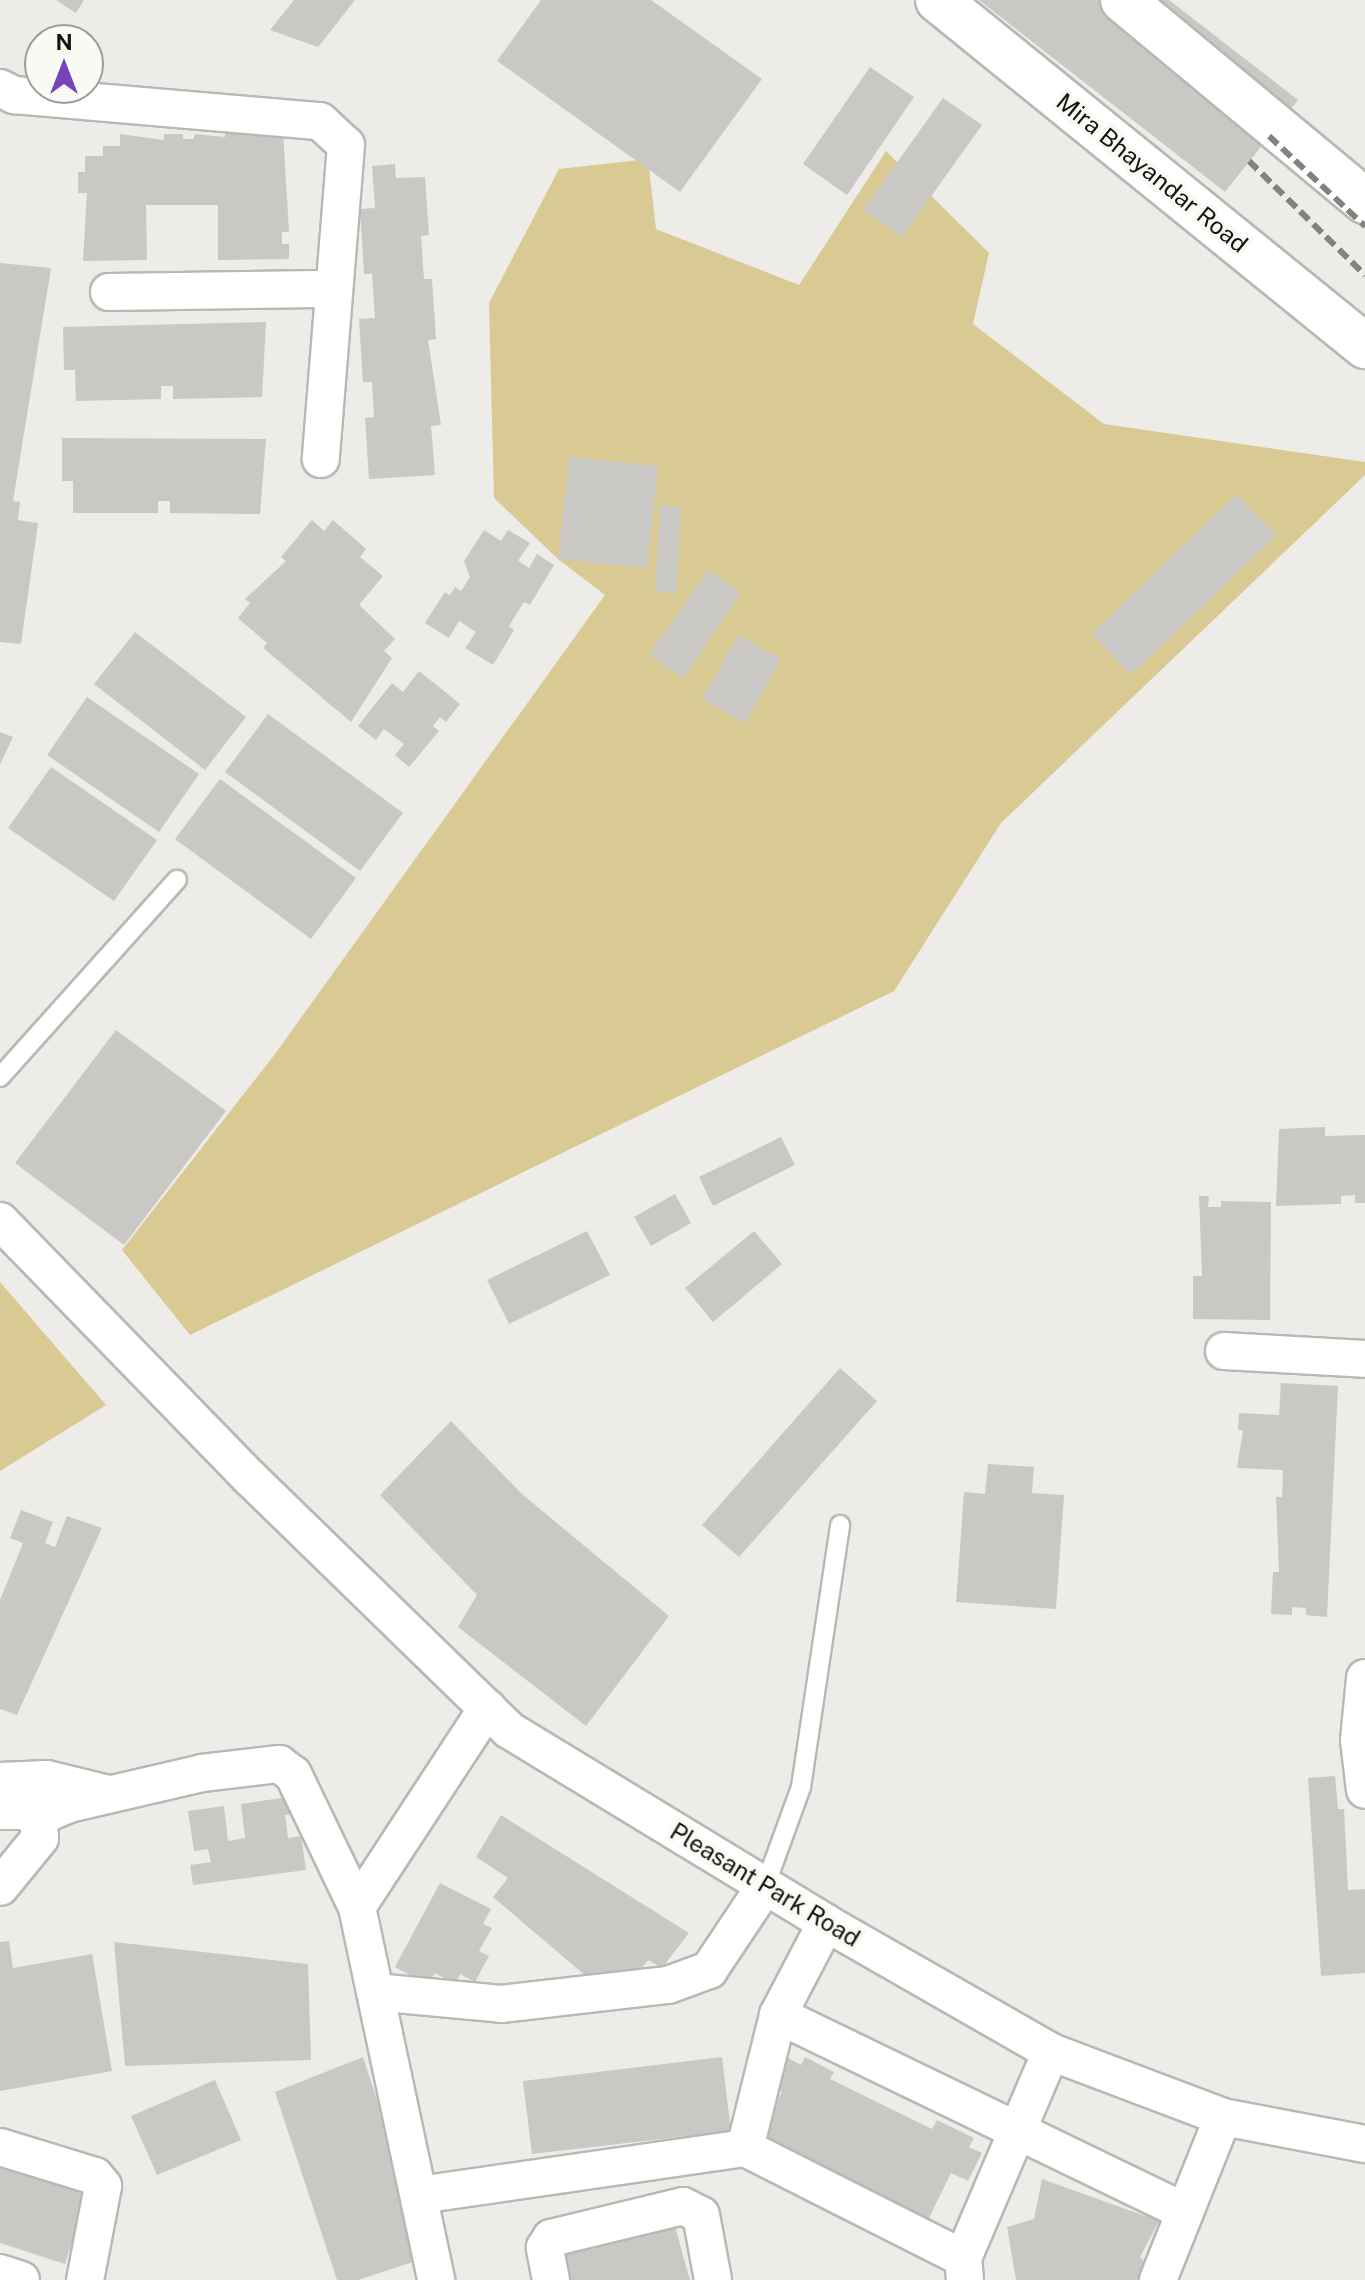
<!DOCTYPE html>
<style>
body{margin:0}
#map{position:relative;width:1365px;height:2280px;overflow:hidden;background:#edece8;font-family:"Public Sans",sans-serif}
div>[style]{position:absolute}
.green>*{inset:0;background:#d8ca92}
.building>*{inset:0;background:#c9c8c4}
.roads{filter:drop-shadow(2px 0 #b9b8b4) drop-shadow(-2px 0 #b9b8b4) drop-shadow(0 2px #b9b8b4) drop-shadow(0 -2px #b9b8b4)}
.service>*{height:18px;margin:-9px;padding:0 9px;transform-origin:9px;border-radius:9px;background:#fff}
.minor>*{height:36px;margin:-18px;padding:0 18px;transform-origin:18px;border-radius:18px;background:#fff}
.primary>*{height:44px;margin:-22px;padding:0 22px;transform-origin:22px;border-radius:22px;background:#fff}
.rail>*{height:6px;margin-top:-3px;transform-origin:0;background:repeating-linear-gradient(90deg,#82827f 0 12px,transparent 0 18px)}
span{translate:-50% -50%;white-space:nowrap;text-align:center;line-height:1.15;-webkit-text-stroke:8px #fafaf5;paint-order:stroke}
.street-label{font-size:24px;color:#141412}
.north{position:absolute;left:24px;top:24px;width:80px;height:80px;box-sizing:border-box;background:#fafaf5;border:2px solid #9e9e9a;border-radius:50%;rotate:0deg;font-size:22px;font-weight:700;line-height:32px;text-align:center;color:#141412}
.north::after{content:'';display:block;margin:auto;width:28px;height:36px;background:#7a42b8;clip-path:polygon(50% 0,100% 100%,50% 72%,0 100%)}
</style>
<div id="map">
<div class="green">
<div style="clip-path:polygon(886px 151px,989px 253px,973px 324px,1104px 424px,1365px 462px,1365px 475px,1001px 823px,894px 991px,190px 1335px,122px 1250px,275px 1054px,605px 595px,558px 559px,494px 498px,489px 303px,559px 169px,648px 159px,656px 229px,799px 285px)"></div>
<div style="clip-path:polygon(0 1282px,106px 1405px,0 1471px)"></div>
</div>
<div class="building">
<div style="clip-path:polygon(56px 0,84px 0,76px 13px)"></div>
<div style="clip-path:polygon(294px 0,355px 0,318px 47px,270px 30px)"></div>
<div style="clip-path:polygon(541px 0,651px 0,762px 79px,680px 192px,497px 61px)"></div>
<div style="clip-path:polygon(979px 0,1169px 0,1298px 100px,1225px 192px)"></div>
<div style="clip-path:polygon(870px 67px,914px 97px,847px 195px,803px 164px)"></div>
<div style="clip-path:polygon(943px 98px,982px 125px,902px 237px,863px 210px)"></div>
<div style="clip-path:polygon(225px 131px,247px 131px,248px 136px,283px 131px,289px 232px,282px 232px,282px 244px,289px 244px,289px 259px,218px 260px,218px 205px,146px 205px,147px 260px,83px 261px,87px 193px,78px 193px,78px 172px,85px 172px,85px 156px,103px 156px,103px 146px,120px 146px,120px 134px,164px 140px,164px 134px,183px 134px,183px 139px,194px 139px,194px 134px,225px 137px)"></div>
<div style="clip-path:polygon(395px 164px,396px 178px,425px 177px,429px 235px,421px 236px,424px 279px,432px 279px,436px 339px,428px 340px,441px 425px,431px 426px,435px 475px,369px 479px,365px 418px,374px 417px,372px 382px,363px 382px,359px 319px,375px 318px,372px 274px,364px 274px,360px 209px,375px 208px,372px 166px)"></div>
<div style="clip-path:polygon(0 263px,51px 268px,13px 501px,20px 502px,18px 520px,38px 523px,21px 644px,0 642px)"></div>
<div style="clip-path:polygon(266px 322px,262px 397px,173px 399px,173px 386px,161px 386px,161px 399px,76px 401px,75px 370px,64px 370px,63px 327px)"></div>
<div style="clip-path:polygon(62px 438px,266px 439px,260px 514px,170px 513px,170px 501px,158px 501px,158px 513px,73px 513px,73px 481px,62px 481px)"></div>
<div style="clip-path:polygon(569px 457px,658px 466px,647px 568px,558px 559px)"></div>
<div style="clip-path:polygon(1237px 494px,1277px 535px,1131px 675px,1091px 634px)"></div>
<div style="clip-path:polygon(660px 505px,681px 507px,676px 593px,655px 591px)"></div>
<div style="clip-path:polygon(312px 520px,324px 531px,333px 520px,366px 549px,360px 557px,383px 576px,359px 605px,395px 639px,384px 651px,392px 658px,351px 722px,263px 648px,267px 643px,238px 618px,250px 603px,245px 599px,286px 561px,281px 557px)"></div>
<div style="clip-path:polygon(484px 530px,501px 541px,508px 530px,530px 543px,518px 561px,529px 568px,537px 554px,554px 565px,530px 605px,524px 602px,509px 626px,514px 630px,493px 665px,465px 648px,476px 632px,459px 621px,449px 638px,425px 623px,445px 592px,450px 595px,455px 587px,461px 591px,470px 577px,464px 561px)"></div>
<div style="clip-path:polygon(708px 570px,741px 593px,683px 678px,649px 655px)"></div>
<div style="clip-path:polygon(135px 632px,246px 717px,205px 770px,94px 684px)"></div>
<div style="clip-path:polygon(738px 635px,781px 659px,745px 723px,702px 699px)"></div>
<div style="clip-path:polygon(419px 671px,460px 704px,446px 722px,440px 717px,433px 726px,439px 731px,409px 767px,395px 755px,404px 744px,384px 729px,376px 740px,358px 726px,392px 683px,403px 692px)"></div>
<div style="clip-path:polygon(87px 697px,199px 774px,159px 832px,47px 755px)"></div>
<div style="clip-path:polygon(268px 714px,403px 813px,360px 871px,225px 772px)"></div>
<div style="clip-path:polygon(0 732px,13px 737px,0 765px)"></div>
<div style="clip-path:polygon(51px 767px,157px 840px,114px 901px,8px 828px)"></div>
<div style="clip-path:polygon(220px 779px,356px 878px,311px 939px,175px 839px)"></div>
<div style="clip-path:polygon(116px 1030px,226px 1111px,124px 1245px,15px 1163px)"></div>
<div style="clip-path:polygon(1325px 1127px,1325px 1136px,1365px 1135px,1365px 1203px,1355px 1203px,1355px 1195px,1341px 1196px,1341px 1204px,1276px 1206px,1279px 1129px)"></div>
<div style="clip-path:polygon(781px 1137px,795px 1165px,713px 1206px,699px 1177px)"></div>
<div style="clip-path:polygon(675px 1194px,691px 1223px,651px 1246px,634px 1217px)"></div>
<div style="clip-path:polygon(1199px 1196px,1209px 1196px,1208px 1207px,1221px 1207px,1221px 1201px,1271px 1202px,1270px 1320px,1193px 1319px,1193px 1276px,1202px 1276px)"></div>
<div style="clip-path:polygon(587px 1231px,610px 1275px,509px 1324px,487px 1280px)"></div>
<div style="clip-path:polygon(754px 1231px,782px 1264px,713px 1322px,685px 1288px)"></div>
<div style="clip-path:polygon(840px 1368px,877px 1401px,739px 1557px,702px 1525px)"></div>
<div style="clip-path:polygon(1281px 1383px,1338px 1386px,1327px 1617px,1306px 1615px,1306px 1608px,1292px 1607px,1292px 1615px,1271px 1614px,1273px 1572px,1279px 1572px,1276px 1497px,1282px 1497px,1283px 1470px,1237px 1468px,1243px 1430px,1238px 1430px,1239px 1413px,1279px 1415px)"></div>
<div style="clip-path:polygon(451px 1421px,522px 1494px,669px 1616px,586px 1726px,458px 1627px,477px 1595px,380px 1495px)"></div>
<div style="clip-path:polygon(988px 1464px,1034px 1467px,1032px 1493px,1064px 1495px,1056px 1609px,956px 1602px,964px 1492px,985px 1494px)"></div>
<div style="clip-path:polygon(21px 1510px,53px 1522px,45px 1543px,55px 1547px,67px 1516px,102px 1528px,17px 1715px,0 1709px,0 1600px,23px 1543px,10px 1538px)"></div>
<div style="clip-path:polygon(1335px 1776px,1338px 1809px,1344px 1809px,1348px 1890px,1365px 1889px,1365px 1973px,1321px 1976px,1308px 1778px)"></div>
<div style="clip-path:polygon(295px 1796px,298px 1814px,285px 1815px,288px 1838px,301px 1836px,306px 1870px,193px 1885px,190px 1865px,211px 1862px,208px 1849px,194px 1851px,188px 1811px,224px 1806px,228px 1841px,245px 1838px,241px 1804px)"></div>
<div style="clip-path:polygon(501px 1815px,689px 1933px,662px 1968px,648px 1960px,635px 1977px,594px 1983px,493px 1897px,508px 1878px,476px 1857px)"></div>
<div style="clip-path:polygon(440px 1883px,491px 1909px,483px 1924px,492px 1928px,479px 1951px,489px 1956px,475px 1982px,460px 1974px,455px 1984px,435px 1973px,428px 1985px,395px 1967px)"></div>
<div style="clip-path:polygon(9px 1941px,13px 1968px,92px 1954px,112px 2071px,0 2091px,0 1942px)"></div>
<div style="clip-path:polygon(114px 1942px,308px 1964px,311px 2060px,125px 2066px)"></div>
<div style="clip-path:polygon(363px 2057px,428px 2257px,358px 2280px,337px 2280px,275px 2092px)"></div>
<div style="clip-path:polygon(722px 2057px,731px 2131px,532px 2154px,523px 2081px)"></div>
<div style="clip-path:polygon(786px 2057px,801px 2065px,805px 2057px,834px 2072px,830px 2079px,932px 2129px,937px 2120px,974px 2138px,969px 2147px,982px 2153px,968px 2181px,951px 2173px,922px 2232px,754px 2149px,782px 2092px,772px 2087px)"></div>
<div style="clip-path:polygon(215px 2080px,241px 2140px,157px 2175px,131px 2116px)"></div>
<div style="clip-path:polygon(0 2157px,90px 2186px,65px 2264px,0 2243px)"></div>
<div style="clip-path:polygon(1042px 2179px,1159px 2221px,1140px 2257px,1155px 2275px,1150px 2280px,1016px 2280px,1007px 2227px,1034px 2219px)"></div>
<div style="clip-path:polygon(672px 2216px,690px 2280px,564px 2280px,555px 2248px,589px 2239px,592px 2249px,651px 2233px,648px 2223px)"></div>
</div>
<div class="roads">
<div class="service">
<div style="left:0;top:1077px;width:265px;rotate:-48.1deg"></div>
<div style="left:765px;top:1886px;width:105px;rotate:-70deg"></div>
<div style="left:801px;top:1787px;width:265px;rotate:-81.5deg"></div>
</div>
<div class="minor">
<div style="left:0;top:88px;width:16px;rotate:27deg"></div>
<div style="left:14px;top:95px;width:307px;rotate:4.9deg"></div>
<div style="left:320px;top:121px;width:35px;rotate:43deg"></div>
<div style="left:346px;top:145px;width:315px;rotate:94.6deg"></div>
<div style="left:109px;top:292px;width:225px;rotate:-0.8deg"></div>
<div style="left:0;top:1221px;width:359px;rotate:45.8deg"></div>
<div style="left:250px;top:1478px;width:361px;rotate:44.2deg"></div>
<div style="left:509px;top:1730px;width:371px;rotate:31.3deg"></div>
<div style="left:826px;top:1923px;width:259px;rotate:29.8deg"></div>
<div style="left:1051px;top:2052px;width:184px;rotate:20.7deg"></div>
<div style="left:1223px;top:2117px;width:145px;rotate:10.8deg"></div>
<div style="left:1224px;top:1351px;width:141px;rotate:3.2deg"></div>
<div style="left:1365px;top:1678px;width:62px;rotate:95.5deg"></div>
<div style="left:1359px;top:1740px;width:50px;rotate:83.2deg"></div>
<div style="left:0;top:1781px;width:47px;rotate:-2.4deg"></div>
<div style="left:47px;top:1779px;width:59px;rotate:13.8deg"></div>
<div style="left:0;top:1811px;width:29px"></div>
<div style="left:29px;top:1811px;width:16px;rotate:52deg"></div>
<div style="left:39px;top:1824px;width:14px;rotate:86deg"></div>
<div style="left:40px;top:1838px;width:63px;rotate:129.2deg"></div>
<div style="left:35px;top:1818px;width:37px;rotate:-22deg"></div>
<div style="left:69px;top:1804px;width:137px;rotate:-13.1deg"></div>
<div style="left:202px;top:1773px;width:78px;rotate:-6.7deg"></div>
<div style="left:279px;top:1764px;width:17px;rotate:36deg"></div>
<div style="left:293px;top:1774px;width:148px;rotate:64.3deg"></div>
<div style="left:357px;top:1907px;width:381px;rotate:78deg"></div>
<div style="left:357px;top:1907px;width:238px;rotate:-56.8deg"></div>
<div style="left:826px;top:1923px;width:104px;rotate:117.6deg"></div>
<div style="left:778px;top:2015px;width:137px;rotate:103.9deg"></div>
<div style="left:745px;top:2148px;width:244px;rotate:26.8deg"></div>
<div style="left:375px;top:1992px;width:127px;rotate:5.4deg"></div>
<div style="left:501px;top:2004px;width:168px;rotate:-6.5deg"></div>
<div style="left:668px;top:1985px;width:44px;rotate:-20.1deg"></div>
<div style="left:709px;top:1970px;width:101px;rotate:-56.3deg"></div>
<div style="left:778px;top:2015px;width:452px;rotate:25.8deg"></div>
<div style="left:1185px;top:2212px;width:73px;rotate:111.7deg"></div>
<div style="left:0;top:2147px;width:99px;rotate:17deg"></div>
<div style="left:95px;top:2176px;width:13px;rotate:51deg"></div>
<div style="left:103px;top:2186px;width:96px;rotate:100.8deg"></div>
<div style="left:419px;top:2195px;width:329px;rotate:-8.2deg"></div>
<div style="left:1185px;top:2212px;width:102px;rotate:-68.2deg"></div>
<div style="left:0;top:2273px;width:22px;rotate:18deg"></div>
<div style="left:551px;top:2280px;width:33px;rotate:-101deg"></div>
<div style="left:545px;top:2248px;width:12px;rotate:-59deg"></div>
<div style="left:551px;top:2238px;width:136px;rotate:-13.6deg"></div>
<div style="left:683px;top:2206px;width:20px;rotate:27deg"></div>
<div style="left:701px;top:2215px;width:66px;rotate:79.5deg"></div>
<div style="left:965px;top:2280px;width:22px;rotate:-95deg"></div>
<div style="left:963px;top:2258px;width:224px;rotate:-66.9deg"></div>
</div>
<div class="primary">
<div style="left:938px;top:0;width:550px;rotate:39.02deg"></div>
<div style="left:1123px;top:0;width:315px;rotate:39.7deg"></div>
</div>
</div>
<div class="rail">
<div style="left:1269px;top:136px;width:132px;rotate:43.2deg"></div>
<div style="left:1249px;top:161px;width:163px;rotate:44.5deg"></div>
</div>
<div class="street-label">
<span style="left:1152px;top:173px;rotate:39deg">Mira Bhayandar Road</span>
<span style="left:765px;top:1885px;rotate:31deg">Pleasant Park Road</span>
</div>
<div class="north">N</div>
</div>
